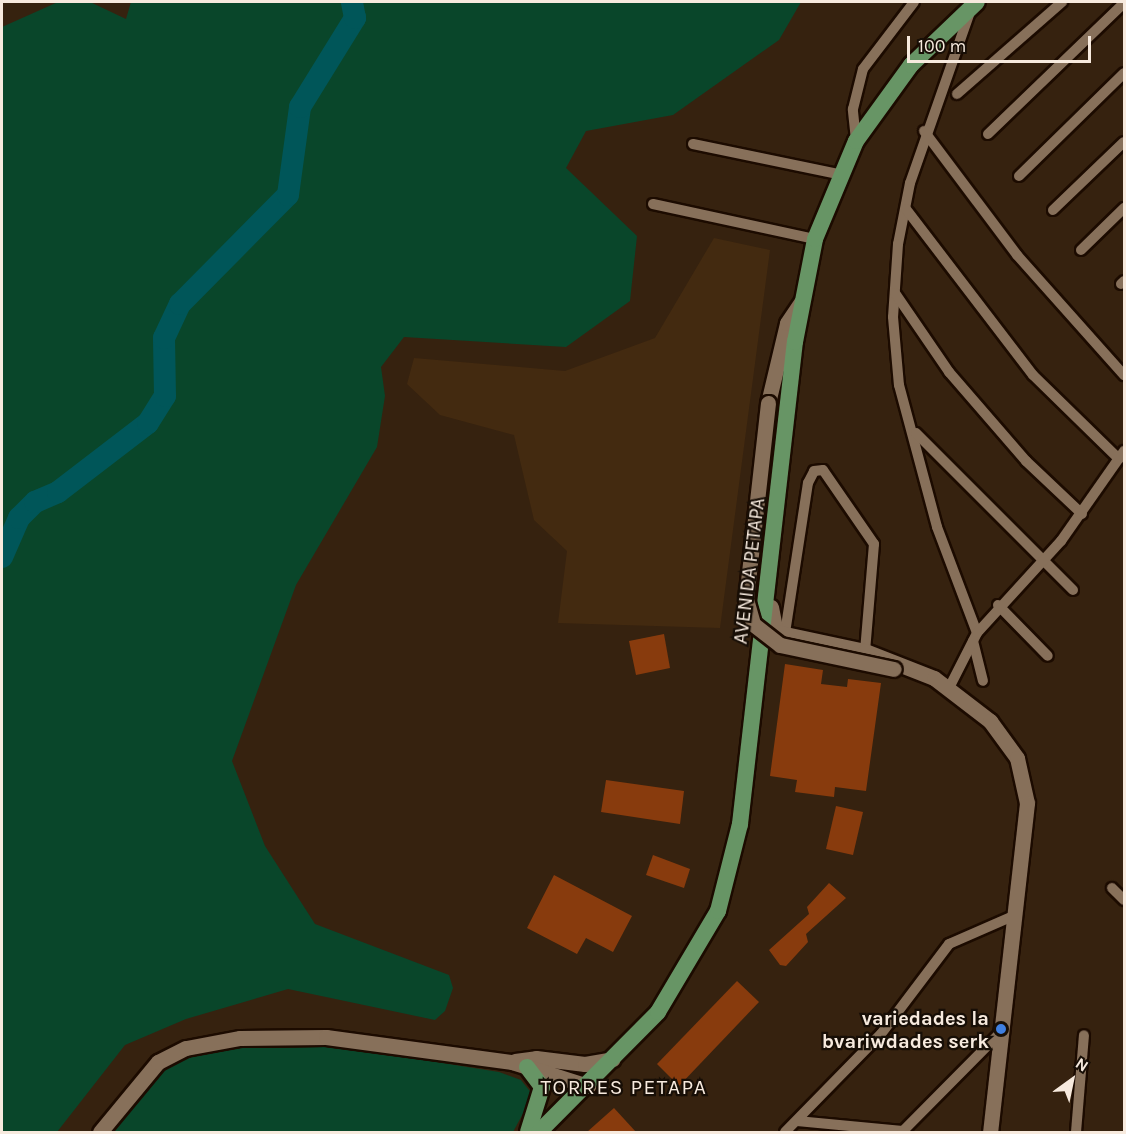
<!DOCTYPE html>
<style>
body{margin:0}
#map{position:relative;width:1126px;height:1134px;overflow:hidden;background:#36220f;font-family:Karla,sans-serif}
div>[style]{position:absolute}
.built>*{inset:0;background:#432a10}
.green>*{inset:0;background:#09462a}
.river>*{height:22px;margin:-11px;padding:0 11px;transform-origin:11px;border-radius:11px;background:#005659}
.building>*{inset:0;background:#883b0d}
.roads{filter:drop-shadow(2px 0 #1c0b00) drop-shadow(-2px 0 #1c0b00) drop-shadow(0 2px #1c0b00) drop-shadow(0 -2px #1c0b00)}
.minor>*{height:10px;margin:-5px;padding:0 5px;transform-origin:5px;border-radius:5px;background:#87705a}
.secondary>*{height:15px;margin:-7.5px;padding:0 7.5px;transform-origin:7.5px;border-radius:7.5px;background:#87705a}
.primary>*{height:16px;margin:-8px;padding:0 8px;transform-origin:8px;border-radius:8px;background:#679565}
.bridges{filter:drop-shadow(2px 0 #1c0b00) drop-shadow(-2px 0 #1c0b00) drop-shadow(0 2px #1c0b00) drop-shadow(0 -2px #1c0b00)}
.secondary-bridge>*{height:15px;margin:-7.5px;padding:0 7.5px;transform-origin:7.5px;border-radius:7.5px;background:#87705a}
.dots>*{width:16px;height:16px;translate:-50% -50%;box-sizing:border-box;border:3px solid #170e06;border-radius:50%}
span{translate:-50% -50%;white-space:nowrap;text-align:center;line-height:1.15;-webkit-text-stroke:4.5px #170e06;paint-order:stroke}
.street-label{font-size:20px;color:#f7eade}
.poi-label{font-size:20px;color:#f7eade;font-weight:700}
.right{translate:-100% -50%;text-align:right}
.neighbourhood-label{font-size:21px;color:#f7eade;letter-spacing:1.5px}
.frame{position:absolute;inset:0;border:3px solid #f7eade;pointer-events:none}
.north{position:absolute;left:1042px;top:1050px;width:60px;height:60px;-webkit-text-stroke:4px #170e06;paint-order:stroke;rotate:33deg;font-size:16px;font-weight:700;line-height:24px;text-align:center;color:#f7eade}
.north::after{content:'';display:block;margin:auto;width:21px;height:27px;background:#f7eade;clip-path:polygon(50% 0,100% 100%,50% 72%,0 100%)}
.scale{position:absolute;left:907px;top:36px;width:184px;height:27px;box-sizing:border-box;border:3px solid #f7eade;border-top:0;padding-left:8px;font-size:18px;line-height:21px;white-space:nowrap;color:#f7eade;-webkit-text-stroke:4px #170e06;paint-order:stroke}
</style>
<div id="map">
<div class="built">
<div style="clip-path:polygon(714px 238px,770px 250px,720px 628px,558px 623px,567px 551px,534px 520px,514px 435px,440px 415px,407px 384px,414px 358px,565px 371px,655px 338px)"></div>
</div>
<div class="green">
<div style="clip-path:polygon(58px 2px,90px 2px,126px 19px,131px 2px,801px 2px,779px 40px,673px 115px,586px 131px,566px 168px,637px 236px,630px 301px,566px 347px,404px 337px,381px 367px,385px 396px,377px 447px,296px 585px,232px 761px,265px 846px,315px 924px,449px 975px,453px 988px,445px 1011px,435px 1020px,288px 989px,186px 1019px,125px 1045px,57px 1132px,2px 1132px,2px 27px)"></div>
<div style="clip-path:polygon(329px 1045px,499px 1072px,521px 1080px,533px 1095px,513px 1132px,100px 1132px,125px 1096px,186px 1048px)"></div>
</div>
<div class="river">
<div style="left:2px;top:557px;width:43px;rotate:-66.4deg"></div>
<div style="left:19px;top:518px;width:23px;rotate:-45deg"></div>
<div style="left:35px;top:502px;width:25px;rotate:-23deg"></div>
<div style="left:58px;top:492px;width:113px;rotate:-37.5deg"></div>
<div style="left:148px;top:423px;width:32px;rotate:-58deg"></div>
<div style="left:165px;top:396px;width:58px;rotate:-91deg"></div>
<div style="left:164px;top:338px;width:38px;rotate:-65deg"></div>
<div style="left:180px;top:304px;width:153px;rotate:-45.3deg"></div>
<div style="left:288px;top:195px;width:89px;rotate:-82.2deg"></div>
<div style="left:300px;top:107px;width:105px;rotate:-58.3deg"></div>
<div style="left:355px;top:18px;width:16px;rotate:-101deg"></div>
</div>
<div class="building">
<div style="clip-path:polygon(664px 634px,670px 668px,636px 675px,629px 641px)"></div>
<div style="clip-path:polygon(785px 664px,823px 670px,821px 684px,847px 687px,848px 679px,881px 683px,866px 791px,835px 787px,834px 797px,795px 792px,797px 780px,770px 776px)"></div>
<div style="clip-path:polygon(606px 780px,684px 791px,680px 824px,601px 812px)"></div>
<div style="clip-path:polygon(836px 806px,863px 812px,853px 855px,826px 849px)"></div>
<div style="clip-path:polygon(653px 855px,690px 869px,684px 888px,646px 875px)"></div>
<div style="clip-path:polygon(554px 875px,632px 916px,613px 952px,586px 938px,577px 954px,527px 928px)"></div>
<div style="clip-path:polygon(829px 883px,846px 898px,806px 934px,808px 942px,786px 966px,780px 965px,769px 950px,809px 914px,807px 907px)"></div>
<div style="clip-path:polygon(737px 981px,759px 1002px,679px 1086px,657px 1064px)"></div>
<div style="clip-path:polygon(614px 1108px,636px 1132px,587px 1132px)"></div>
</div>
<div class="roads">
<div class="minor">
<div style="left:971px;top:9px;width:184px;rotate:109.3deg"></div>
<div style="left:910px;top:183px;width:62px;rotate:101.1deg"></div>
<div style="left:898px;top:244px;width:73px;rotate:93.9deg"></div>
<div style="left:893px;top:317px;width:68px;rotate:85deg"></div>
<div style="left:899px;top:385px;width:147px;rotate:75deg"></div>
<div style="left:937px;top:527px;width:113px;rotate:69.3deg"></div>
<div style="left:957px;top:94px;width:140px;rotate:-41.2deg"></div>
<div style="left:924px;top:131px;width:155px;rotate:53.1deg"></div>
<div style="left:1017px;top:255px;width:161px;rotate:48.3deg"></div>
<div style="left:988px;top:134px;width:189px;rotate:-43.9deg"></div>
<div style="left:856px;top:140px;width:31px;rotate:-96deg"></div>
<div style="left:853px;top:109px;width:41px;rotate:-76deg"></div>
<div style="left:863px;top:69px;width:84px;rotate:-52.7deg"></div>
<div style="left:693px;top:144px;width:148px;rotate:11.7deg"></div>
<div style="left:1019px;top:176px;width:147px;rotate:-44.4deg"></div>
<div style="left:653px;top:204px;width:166px;rotate:12.2deg"></div>
<div style="left:906px;top:209px;width:209px;rotate:52.6deg"></div>
<div style="left:1033px;top:375px;width:120px;rotate:44.3deg"></div>
<div style="left:1053px;top:210px;width:98px;rotate:-43.8deg"></div>
<div style="left:1081px;top:250px;width:60px;rotate:-44.3deg"></div>
<div style="left:1121px;top:284px;width:4px;rotate:-45deg"></div>
<div style="left:895px;top:293px;width:96px;rotate:55.6deg"></div>
<div style="left:949px;top:372px;width:118px;rotate:49.1deg"></div>
<div style="left:1026px;top:461px;width:77px;rotate:43.4deg"></div>
<div style="left:916px;top:433px;width:222px;rotate:45deg"></div>
<div style="left:998px;top:605px;width:71px;rotate:45.6deg"></div>
<div style="left:785px;top:633px;width:152px;rotate:-81.3deg"></div>
<div style="left:808px;top:483px;width:13px;rotate:-63deg"></div>
<div style="left:814px;top:471px;width:9px;rotate:-6deg"></div>
<div style="left:823px;top:470px;width:90px;rotate:55.4deg"></div>
<div style="left:874px;top:544px;width:107px;rotate:94.8deg"></div>
<div style="left:973px;top:641px;width:41px;rotate:76deg"></div>
<div style="left:949px;top:688px;width:62px;rotate:-63deg"></div>
<div style="left:977px;top:633px;width:125px;rotate:-47.6deg"></div>
<div style="left:1061px;top:541px;width:110px;rotate:-55deg"></div>
<div style="left:1112px;top:888px;width:17px;rotate:45deg"></div>
<div style="left:797px;top:1121px;width:106px;rotate:5.4deg"></div>
<div style="left:785px;top:1132px;width:137px;rotate:-45.6deg"></div>
<div style="left:881px;top:1034px;width:113px;rotate:-52.9deg"></div>
<div style="left:949px;top:944px;width:70px;rotate:-23.6deg"></div>
<div style="left:902px;top:1132px;width:139px;rotate:-45.3deg"></div>
<div style="left:1076px;top:1132px;width:97px;rotate:-85.3deg"></div>
</div>
<div class="secondary">
<div style="left:768px;top:403px;width:82px;rotate:-76.6deg"></div>
<div style="left:787px;top:323px;width:25px;rotate:-56deg"></div>
<div style="left:771px;top:607px;width:25px;rotate:79deg"></div>
<div style="left:776px;top:632px;width:91px;rotate:12.1deg"></div>
<div style="left:865px;top:651px;width:74px;rotate:21.4deg"></div>
<div style="left:934px;top:678px;width:71px;rotate:37.5deg"></div>
<div style="left:990px;top:721px;width:46px;rotate:53.9deg"></div>
<div style="left:1017px;top:758px;width:46px;rotate:77.5deg"></div>
<div style="left:1027px;top:803px;width:331px;rotate:96.4deg"></div>
<div style="left:515px;top:1061px;width:21px;rotate:-8deg"></div>
<div style="left:536px;top:1058px;width:49px;rotate:7deg"></div>
<div style="left:585px;top:1064px;width:28px;rotate:-10deg"></div>
<div style="left:100px;top:1132px;width:91px;rotate:-50.4deg"></div>
<div style="left:158px;top:1062px;width:31px;rotate:-27deg"></div>
<div style="left:186px;top:1048px;width:55px;rotate:-10.5deg"></div>
<div style="left:240px;top:1038px;width:86px;rotate:-0.7deg"></div>
<div style="left:326px;top:1037px;width:188px;rotate:7.7deg"></div>
<div style="left:512px;top:1062px;width:80px;rotate:17.5deg"></div>
</div>
<div class="primary">
<div style="left:527px;top:1067px;width:25px;rotate:53deg"></div>
<div style="left:542px;top:1087px;width:47px;rotate:107.3deg"></div>
<div style="left:539px;top:1132px;width:169px;rotate:-45.2deg"></div>
<div style="left:658px;top:1012px;width:117px;rotate:-59.3deg"></div>
<div style="left:718px;top:911px;width:90px;rotate:-75.8deg"></div>
<div style="left:740px;top:824px;width:485px;rotate:-83.5deg"></div>
<div style="left:795px;top:342px;width:105px;rotate:-79deg"></div>
<div style="left:815px;top:239px;width:106px;rotate:-67.3deg"></div>
<div style="left:856px;top:141px;width:94px;rotate:-54.1deg"></div>
<div style="left:911px;top:65px;width:91px;rotate:-43.7deg"></div>
</div>
</div>
<div class="bridges">
<div class="secondary-bridge">
<div style="left:768px;top:403px;width:197px;rotate:96.4deg"></div>
<div style="left:746px;top:599px;width:26px;rotate:74deg"></div>
<div style="left:753px;top:624px;width:34px;rotate:38deg"></div>
<div style="left:780px;top:645px;width:116px;rotate:11.9deg"></div>
</div>
</div>
<div class="dots">
<div style="left:1001px;top:1029px;background:#3f7fe0"></div>
</div>
<div class="street-label">
<span style="left:749px;top:571px;rotate:-83deg">AVENIDA PETAPA</span>
</div>
<div class="poi-label">
<span class="right" style="left:989px;top:1030px">variedades la<br>bvariwdades serk</span>
</div>
<div class="neighbourhood-label">
<span style="left:624px;top:1087px">TORRES PETAPA</span>
</div>
<div class="frame"></div>
<div class="north">N</div>
<div class="scale">100 m</div>
</div>
